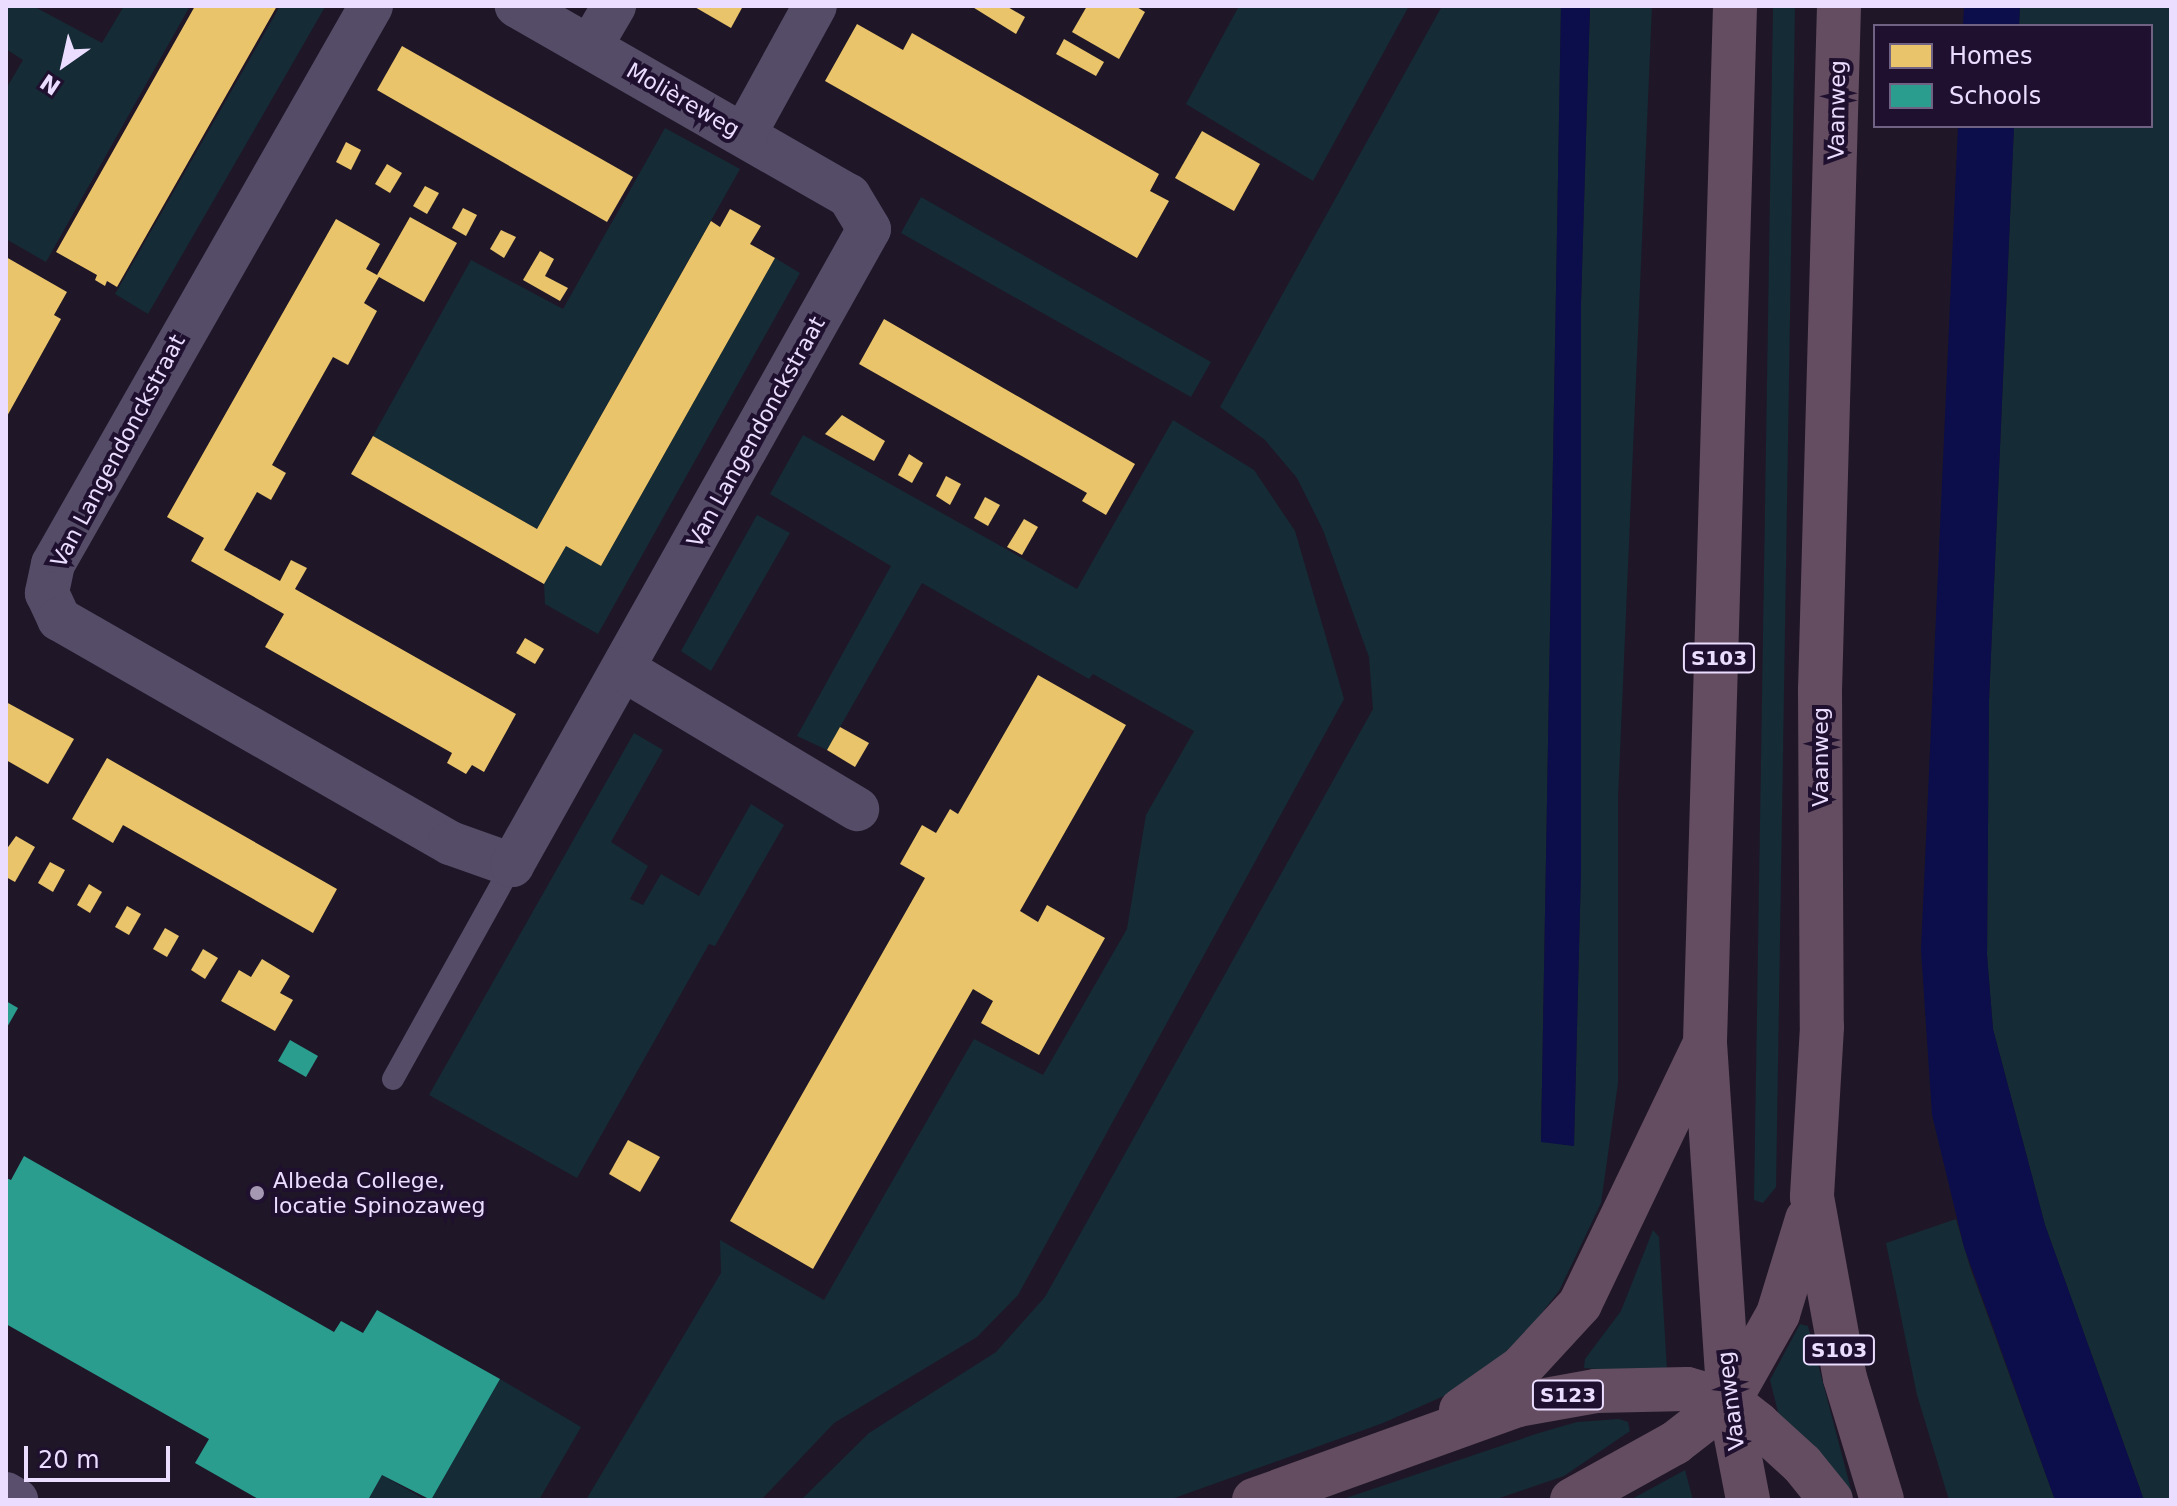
<!DOCTYPE html>
<meta charset="utf-8">
<style>
body{margin:0}
#map{position:relative;width:2177px;height:1506px;overflow:hidden;background:#1f1727;font-family:"DejaVu Sans",sans-serif}
div>[style]{position:absolute}
.green>*{inset:0;background:#152b36}
.water>*{inset:0;background:#0b0e4a}
.homes>*{inset:0;background:#e9c46a}
.schools>*{inset:0;background:#2a9d8f}
.lane>*{height:22px;margin:-11px;padding:0 11px;transform-origin:11px;border-radius:11px;background:#554c68}
.street>*{height:44px;margin:-22px;padding:0 22px;transform-origin:22px;border-radius:22px;background:#554c68}
.secondary>*{height:44px;margin:-22px;padding:0 22px;transform-origin:22px;border-radius:22px;background:#5a4f6d}
.highway>*{height:44px;margin:-22px;padding:0 22px;transform-origin:22px;border-radius:22px;background:#654d61}
.dots>*{width:22px;height:22px;translate:-50% -50%;box-sizing:border-box;border:4px solid #1e102e;border-radius:50%}
span{translate:-50% -50%;white-space:nowrap;text-align:center;line-height:1.15;-webkit-text-stroke:8px #1e102e;paint-order:stroke}
.shield-label span{padding:2px 6px;background:#1e102e;border:2px solid;border-radius:6px;-webkit-text-stroke-width:0}
.shield-label{font-size:20px;color:#ebddff;font-weight:700}
.street-label{font-size:22px;color:#ebddff}
.poi-label{font-size:22px;color:#ebddff}
.left{translate:0 -50%;text-align:left}
.frame{position:absolute;inset:0;border:8px solid #ebddff;pointer-events:none}
.legend{position:absolute;left:1873px;top:24px;width:280px;height:104px;box-sizing:border-box;background:#1e102e;border:2px solid #706282;margin:0;padding:10px 14px;list-style:none;font-size:24px;color:#ebddff}
.legend li{display:flex;align-items:center;gap:16px;height:40px}
.legend b{width:40px;border:2px solid #706282}
.north{position:absolute;left:24px;top:24px;width:80px;height:80px;-webkit-text-stroke:6px #1e102e;paint-order:stroke;rotate:214deg;font-size:22px;font-weight:700;line-height:32px;text-align:center;color:#ebddff}
.north::after{content:'';display:block;margin:auto;width:28px;height:36px;background:#ebddff;clip-path:polygon(50% 0,100% 100%,50% 72%,0 100%)}
.scale{position:absolute;left:24px;top:1446px;width:146px;height:36px;box-sizing:border-box;border:4px solid #ebddff;border-top:0;padding-left:10px;font-size:24px;line-height:28px;white-space:nowrap;color:#ebddff;-webkit-text-stroke:6px #1e102e;paint-order:stroke}
</style>
<div id="map">
<div class="green">
<div style="clip-path:polygon(6px 6px,33px 6px,102px 43px,124px 6px,190px 6px,46px 262px,6px 239px,6px 89px,23px 60px,6px 49px)"></div>
<div style="clip-path:polygon(280px 6px,325px 7px,148px 314px,115px 294px)"></div>
<div style="clip-path:polygon(1239px 6px,1409px 6px,1313px 181px,1186px 104px)"></div>
<div style="clip-path:polygon(1442px 6px,1561px 6px,1541px 1141px,1574px 1146px,1581px 870px,1581px 303px,1590px 6px,1652px 6px,1618px 799px,1618px 1083px,1601px 1203px,1559px 1291px,1526px 1333px,1471px 1384px,1383px 1423px,1169px 1500px,801px 1500px,869px 1433px,996px 1352px,1045px 1297px,1373px 709px,1369px 657px,1323px 530px,1297px 478px,1265px 440px,1220px 407px)"></div>
<div style="clip-path:polygon(1773px 6px,1795px 6px,1776px 1187px,1763px 1203px,1754px 1200px)"></div>
<div style="clip-path:polygon(2020px 6px,2171px 6px,2171px 1500px,2144px 1500px,2045px 1225px,1993px 1029px,1987px 955px,1989px 700px,2014px 126px,2151px 126px,2151px 26px,2019px 26px)"></div>
<div style="clip-path:polygon(665px 128px,740px 169px,537px 529px,373px 436px,471px 260px,563px 309px)"></div>
<div style="clip-path:polygon(921px 197px,1211px 362px,1191px 397px,901px 233px)"></div>
<div style="clip-path:polygon(775px 258px,800px 273px,598px 634px,545px 604px,544px 584px,566px 546px,601px 566px)"></div>
<div style="clip-path:polygon(1173px 420px,1254px 470px,1295px 531px,1344px 699px,1018px 1295px,977px 1337px,834px 1423px,761px 1500px,586px 1500px,721px 1273px,720px 1240px,824px 1300px,974px 1039px,1043px 1075px,1127px 929px,1146px 815px,1194px 731px,1093px 674px,1089px 679px,922px 583px,827px 750px,797px 736px,891px 566px,770px 494px,803px 435px,1077px 589px)"></div>
<div style="clip-path:polygon(757px 515px,790px 533px,711px 671px,681px 651px)"></div>
<div style="clip-path:polygon(634px 733px,663px 750px,611px 842px,648px 866px,630px 899px,643px 905px,661px 874px,699px 896px,751px 804px,784px 825px,715px 946px,709px 944px,577px 1178px,429px 1095px)"></div>
<div style="clip-path:polygon(1956px 1219px,1970px 1267px,2055px 1500px,1949px 1500px,1917px 1395px,1886px 1243px)"></div>
<div style="clip-path:polygon(1653px 1230px,1659px 1237px,1667px 1370px,1660px 1374px,1584px 1368px,1585px 1359px,1621px 1311px)"></div>
<div style="clip-path:polygon(1800px 1324px,1808px 1326px,1853px 1497px,1782px 1428px,1770px 1380px)"></div>
<div style="clip-path:polygon(500px 1379px,581px 1427px,539px 1500px,431px 1500px)"></div>
<div style="clip-path:polygon(1619px 1419px,1628px 1422px,1630px 1431px,1564px 1476px,1494px 1500px,1340px 1500px,1539px 1433px,1577px 1422px)"></div>
<div style="clip-path:polygon(1685px 1470px,1693px 1500px,1630px 1500px)"></div>
<div style="clip-path:polygon(382px 1475px,426px 1500px,368px 1500px)"></div>
</div>
<div class="water">
<div style="clip-path:polygon(1561px 6px,1590px 6px,1581px 303px,1581px 870px,1574px 1146px,1541px 1142px)"></div>
<div style="clip-path:polygon(1964px 6px,2020px 6px,2019px 26px,1963px 26px)"></div>
<div style="clip-path:polygon(1958px 126px,2014px 126px,1989px 700px,1987px 955px,1993px 1029px,2045px 1225px,2144px 1500px,2055px 1500px,1964px 1247px,1932px 1115px,1921px 950px)"></div>
</div>
<div class="homes">
<div style="clip-path:polygon(195px 6px,277px 6px,117px 287px,107px 281px,105px 286px,95px 280px,97px 275px,56px 252px)"></div>
<div style="clip-path:polygon(693px 6px,743px 6px,731px 28px)"></div>
<div style="clip-path:polygon(971px 6px,1006px 6px,1025px 17px,1016px 34px)"></div>
<div style="clip-path:polygon(1087px 6px,1135px 6px,1145px 12px,1119px 59px,1072px 32px)"></div>
<div style="clip-path:polygon(857px 24px,903px 50px,912px 33px,1159px 174px,1150px 191px,1169px 201px,1137px 258px,825px 81px)"></div>
<div style="clip-path:polygon(1064px 39px,1104px 62px,1096px 76px,1056px 54px)"></div>
<div style="clip-path:polygon(402px 46px,633px 177px,607px 222px,377px 90px)"></div>
<div style="clip-path:polygon(1202px 131px,1260px 164px,1234px 211px,1175px 178px)"></div>
<div style="clip-path:polygon(346px 142px,361px 150px,351px 170px,336px 162px)"></div>
<div style="clip-path:polygon(387px 164px,402px 173px,390px 193px,375px 184px)"></div>
<div style="clip-path:polygon(425px 186px,439px 193px,427px 214px,413px 206px)"></div>
<div style="clip-path:polygon(463px 208px,477px 215px,466px 236px,452px 228px)"></div>
<div style="clip-path:polygon(730px 209px,761px 226px,750px 244px,775px 258px,601px 566px,566px 546px,544px 584px,351px 474px,373px 436px,537px 529px,711px 221px,720px 227px)"></div>
<div style="clip-path:polygon(410px 217px,457px 243px,424px 302px,379px 277px,364px 303px,377px 311px,348px 365px,333px 357px,272px 465px,286px 473px,271px 500px,257px 492px,224px 550px,280px 581px,291px 560px,307px 568px,295px 589px,516px 714px,484px 772px,472px 765px,466px 774px,447px 763px,452px 753px,265px 647px,284px 614px,191px 561px,204px 538px,167px 517px,336px 219px,380px 244px,366px 269px,377px 275px)"></div>
<div style="clip-path:polygon(501px 230px,516px 237px,504px 258px,490px 249px)"></div>
<div style="clip-path:polygon(540px 251px,554px 259px,545px 276px,568px 288px,560px 301px,523px 280px)"></div>
<div style="clip-path:polygon(6px 257px,67px 292px,54px 315px,61px 319px,6px 418px)"></div>
<div style="clip-path:polygon(884px 319px,1135px 464px,1106px 515px,1082px 501px,1087px 493px,859px 364px)"></div>
<div style="clip-path:polygon(842px 415px,885px 441px,874px 461px,825px 434px)"></div>
<div style="clip-path:polygon(909px 454px,923px 463px,912px 483px,898px 475px)"></div>
<div style="clip-path:polygon(946px 476px,961px 484px,950px 505px,936px 496px)"></div>
<div style="clip-path:polygon(985px 497px,1000px 505px,988px 526px,974px 518px)"></div>
<div style="clip-path:polygon(1024px 519px,1038px 527px,1022px 555px,1007px 547px)"></div>
<div style="clip-path:polygon(525px 638px,544px 649px,535px 664px,516px 653px)"></div>
<div style="clip-path:polygon(1038px 675px,1126px 725px,1020px 911px,1038px 922px,1047px 905px,1105px 938px,1039px 1055px,981px 1023px,993px 1001px,973px 989px,813px 1269px,730px 1221px,925px 878px,900px 864px,922px 825px,936px 833px,950px 809px,958px 814px)"></div>
<div style="clip-path:polygon(6px 702px,74px 739px,48px 784px,6px 760px)"></div>
<div style="clip-path:polygon(840px 727px,869px 743px,855px 767px,827px 750px)"></div>
<div style="clip-path:polygon(107px 758px,337px 889px,313px 933px,123px 825px,113px 843px,72px 819px)"></div>
<div style="clip-path:polygon(16px 836px,35px 847px,15px 882px,6px 877px,6px 850px)"></div>
<div style="clip-path:polygon(50px 862px,65px 870px,53px 892px,38px 883px)"></div>
<div style="clip-path:polygon(89px 884px,102px 892px,90px 913px,77px 905px)"></div>
<div style="clip-path:polygon(127px 906px,141px 914px,129px 935px,115px 927px)"></div>
<div style="clip-path:polygon(165px 928px,179px 936px,167px 957px,153px 949px)"></div>
<div style="clip-path:polygon(203px 949px,218px 958px,205px 979px,191px 970px)"></div>
<div style="clip-path:polygon(262px 959px,290px 976px,280px 993px,293px 1000px,275px 1031px,221px 1001px,239px 970px,251px 977px)"></div>
<div style="clip-path:polygon(628px 1140px,660px 1157px,640px 1192px,609px 1174px)"></div>
</div>
<div class="schools">
<div style="clip-path:polygon(6px 1001px,18px 1008px,6px 1029px)"></div>
<div style="clip-path:polygon(290px 1040px,318px 1056px,306px 1077px,278px 1061px)"></div>
<div style="clip-path:polygon(24px 1156px,334px 1332px,341px 1321px,363px 1333px,377px 1310px,500px 1379px,431px 1500px,382px 1475px,368px 1500px,260px 1500px,195px 1463px,209px 1439px,6px 1324px,6px 1178px,11px 1180px)"></div>
</div>
<div class="lane">
<div style="left:393px;top:1079px;width:245px;rotate:-60.9deg"></div>
</div>
<div class="street">
<div style="left:371px;top:6px;width:642px;rotate:119.68deg"></div>
<div style="left:53px;top:564px;width:30px;rotate:102deg"></div>
<div style="left:47px;top:593px;width:29px;rotate:65deg"></div>
<div style="left:59px;top:619px;width:451px;rotate:29.8deg"></div>
<div style="left:450px;top:843px;width:66px;rotate:19.5deg"></div>
<div style="left:512px;top:865px;width:729px;rotate:-60.69deg"></div>
<div style="left:869px;top:229px;width:39px;rotate:-121deg"></div>
<div style="left:849px;top:196px;width:383px;rotate:-150.2deg"></div>
<div style="left:590px;top:47px;width:48px;rotate:-59.7deg"></div>
<div style="left:744px;top:135px;width:147px;rotate:-61.2deg"></div>
<div style="left:623px;top:669px;width:273px;rotate:30.9deg"></div>
</div>
<div class="secondary">
<div style="left:6px;top:1494px;width:12px;rotate:31deg"></div>
</div>
<div class="highway">
<div style="left:1735px;top:6px;width:1037px;rotate:91.66deg"></div>
<div style="left:1705px;top:1043px;width:359px;rotate:86.2deg"></div>
<div style="left:1729px;top:1401px;width:101px;rotate:79.1deg"></div>
<div style="left:1839px;top:6px;width:683px;rotate:91.59deg"></div>
<div style="left:1820px;top:689px;width:338px;rotate:89.7deg"></div>
<div style="left:1822px;top:1027px;width:170px;rotate:93.4deg"></div>
<div style="left:1812px;top:1197px;width:184px;rotate:79.7deg"></div>
<div style="left:1845px;top:1378px;width:127px;rotate:73.1deg"></div>
<div style="left:1461px;top:1410px;width:73px;rotate:-35deg"></div>
<div style="left:1521px;top:1368px;width:87px;rotate:-47.3deg"></div>
<div style="left:1580px;top:1304px;width:287px;rotate:-64.4deg"></div>
<div style="left:1254px;top:1500px;width:281px;rotate:-19.8deg"></div>
<div style="left:1518px;top:1405px;width:79px;rotate:-10.2deg"></div>
<div style="left:1596px;top:1391px;width:91px;rotate:-1.3deg"></div>
<div style="left:1687px;top:1389px;width:44px;rotate:15.9deg"></div>
<div style="left:1729px;top:1401px;width:37px;rotate:38deg"></div>
<div style="left:1758px;top:1424px;width:59px;rotate:42.3deg"></div>
<div style="left:1802px;top:1464px;width:46px;rotate:51.1deg"></div>
<div style="left:1572px;top:1500px;width:118px;rotate:-29deg"></div>
<div style="left:1675px;top:1443px;width:68px;rotate:-37.9deg"></div>
<div style="left:1729px;top:1401px;width:100px;rotate:-60.6deg"></div>
<div style="left:1778px;top:1314px;width:99px;rotate:-73deg"></div>
</div>
<div class="dots">
<div style="left:257px;top:1193px;background:#a498b3"></div>
</div>
<div class="shield-label">
<span style="left:1719px;top:658px">S103</span>
<span style="left:1839px;top:1350px">S103</span>
<span style="left:1568px;top:1395px">S123</span>
</div>
<div class="street-label">
<span style="left:683px;top:100px;rotate:30deg">Molièreweg</span>
<span style="left:1837px;top:110px;rotate:-89deg">Vaanweg</span>
<span style="left:756px;top:432px;rotate:-61deg">Van Langendonckstraat</span>
<span style="left:118px;top:451px;rotate:-62deg">Van Langendonckstraat</span>
<span style="left:1821px;top:757px;rotate:-90deg">Vaanweg</span>
<span style="left:1731px;top:1401px;rotate:-97deg">Vaanweg</span>
</div>
<div class="poi-label">
<span class="left" style="left:273px;top:1193px">Albeda College,<br>locatie Spinozaweg</span>
</div>
<div class="frame"></div>
<ul class="legend">
<li><b style="height:22px;background:#e9c46a"></b>Homes</li>
<li><b style="height:22px;background:#2a9d8f"></b>Schools</li>
</ul>
<div class="north">N</div>
<div class="scale">20 m</div>
</div>
